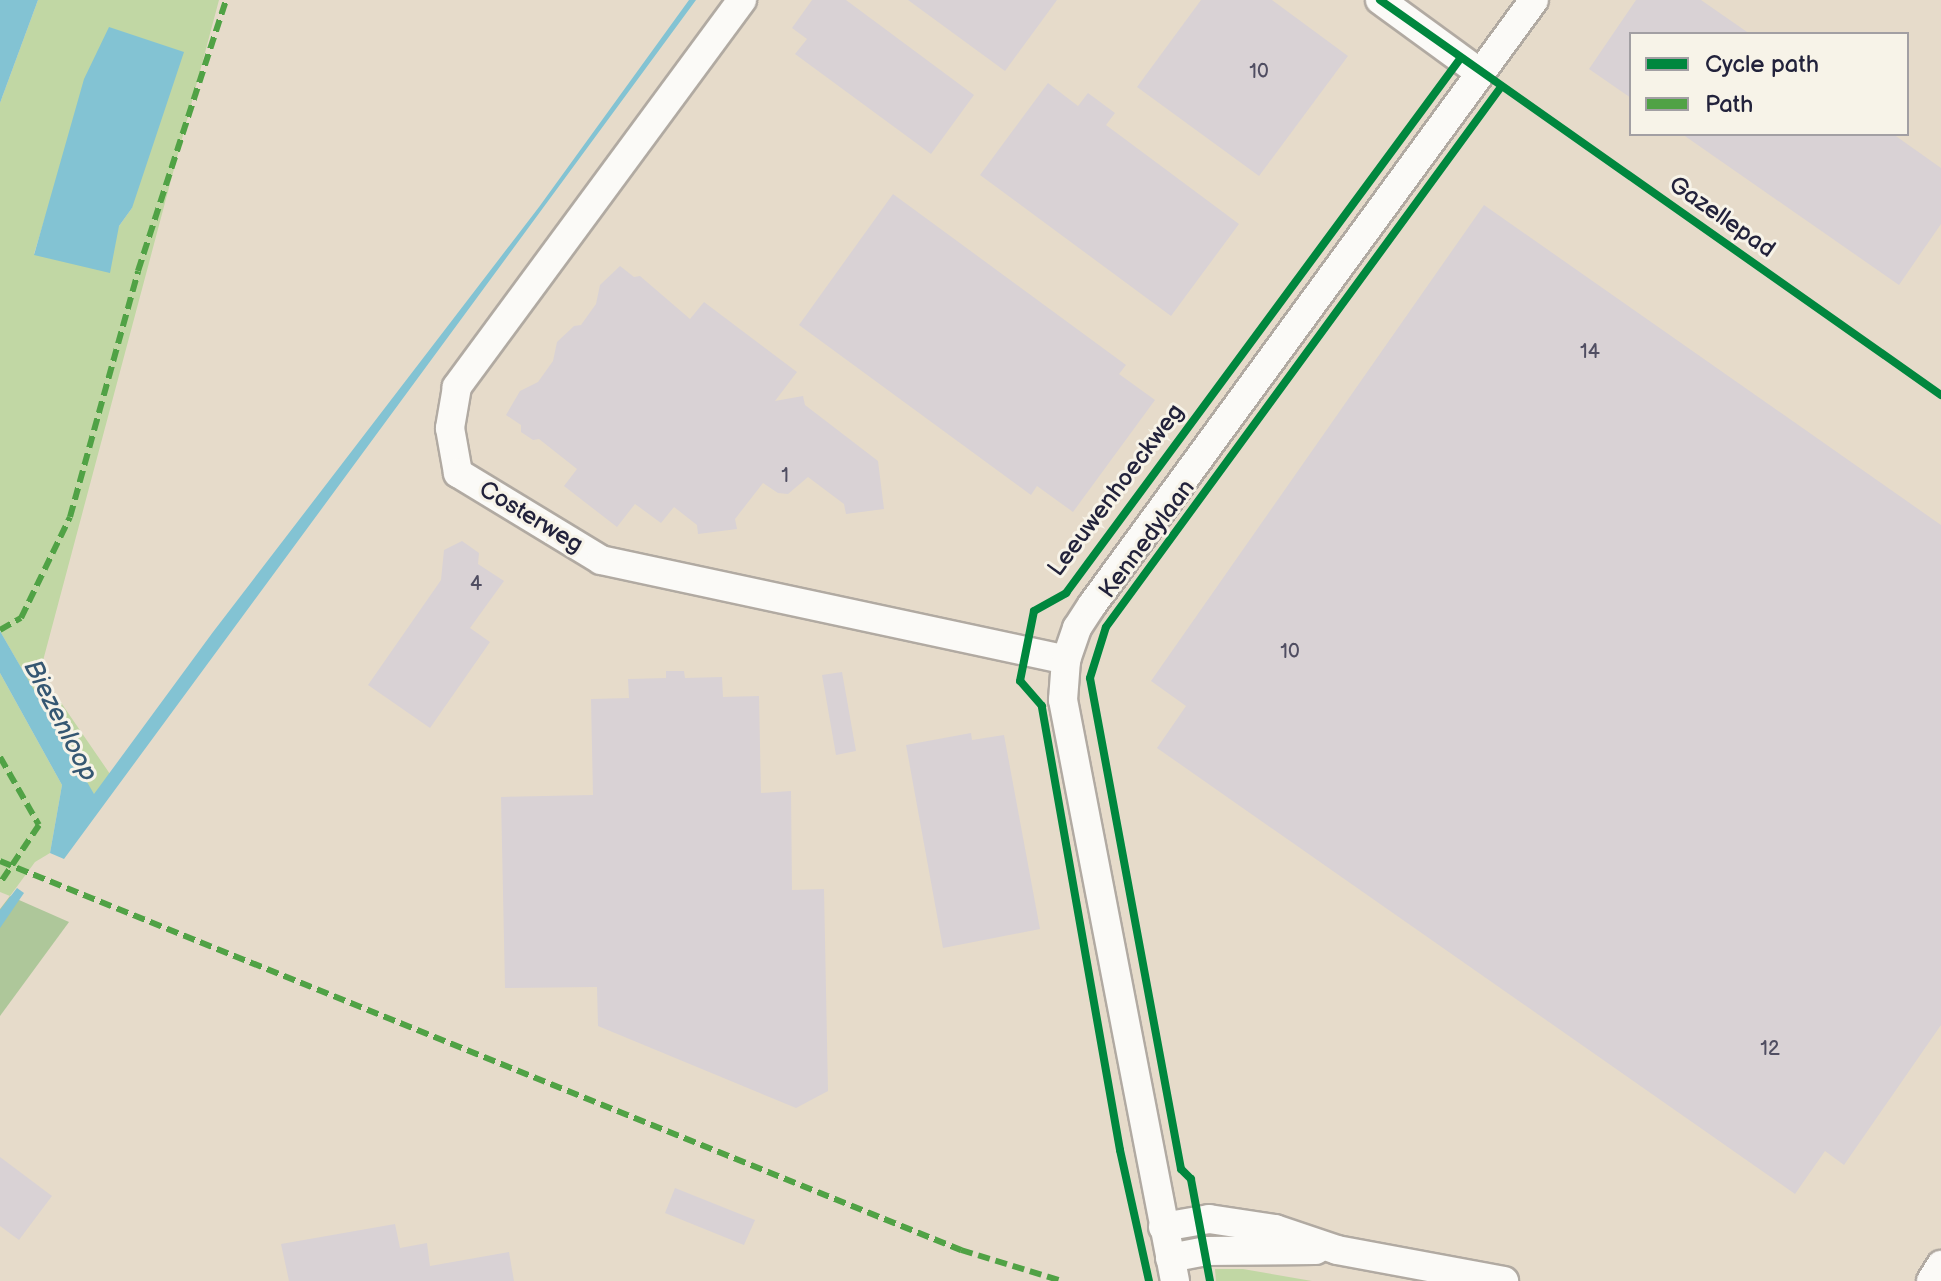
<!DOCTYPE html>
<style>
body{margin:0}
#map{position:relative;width:1941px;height:1281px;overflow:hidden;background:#e6dbca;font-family:"Balsamiq Sans",sans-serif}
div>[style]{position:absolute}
.green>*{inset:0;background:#c1d7a4}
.forest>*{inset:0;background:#aec79a}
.water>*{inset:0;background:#83c3d3}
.building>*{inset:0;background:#d9d2d5}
.roads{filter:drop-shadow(2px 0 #b1aaa2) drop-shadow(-2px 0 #b1aaa2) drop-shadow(0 2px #b1aaa2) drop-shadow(0 -2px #b1aaa2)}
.street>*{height:28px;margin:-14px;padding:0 14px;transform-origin:14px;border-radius:14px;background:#fbfaf7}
.quiet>*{height:6px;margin-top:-3px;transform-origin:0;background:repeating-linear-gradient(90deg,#50a245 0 12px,transparent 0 18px)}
.cycleway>*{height:8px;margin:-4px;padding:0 4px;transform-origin:4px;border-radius:4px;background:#00873e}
span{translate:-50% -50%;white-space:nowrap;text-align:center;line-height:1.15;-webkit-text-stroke:6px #f7f3e8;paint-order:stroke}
.number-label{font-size:20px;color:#504e62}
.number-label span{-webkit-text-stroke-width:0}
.street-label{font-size:24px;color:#22223b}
.water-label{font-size:26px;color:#355772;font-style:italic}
.legend{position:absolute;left:1629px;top:32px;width:280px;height:104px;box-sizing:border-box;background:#f7f3e8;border:2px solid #a29fa3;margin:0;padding:10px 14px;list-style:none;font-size:24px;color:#22223b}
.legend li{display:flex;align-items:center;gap:16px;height:40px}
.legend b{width:40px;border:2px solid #a29fa3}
</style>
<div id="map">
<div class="green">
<div style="clip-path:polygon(evenodd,38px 0,219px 0,40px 672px,110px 774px,94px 795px,0 631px,0 103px,38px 0,58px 175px,132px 208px,119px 226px,34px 254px,58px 175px)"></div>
<div style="clip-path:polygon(0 673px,62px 785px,50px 853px,35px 862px,10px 896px,0 892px)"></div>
<div style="clip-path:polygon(1215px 1269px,1243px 1269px,1312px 1281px,1216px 1281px)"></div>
</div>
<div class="forest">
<div style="clip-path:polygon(10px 896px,69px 922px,0 1016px,0 909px)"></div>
</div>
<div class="water">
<div style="clip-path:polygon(0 0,38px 0,0 103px)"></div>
<div style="clip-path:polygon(689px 0,696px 0,64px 859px,50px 853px,62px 785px,0 673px,0 631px,94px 794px,213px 632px,539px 207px)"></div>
<div style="clip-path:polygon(109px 27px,184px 52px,132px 208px,119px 226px,110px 273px,34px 255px,84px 79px)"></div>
<div style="clip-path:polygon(17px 888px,24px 893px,0 928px,0 910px)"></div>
</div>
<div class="building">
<div style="clip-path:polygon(812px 0,846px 0,974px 95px,931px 154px,795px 54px,807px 39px,792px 28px)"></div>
<div style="clip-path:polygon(908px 0,1057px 0,1005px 71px)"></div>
<div style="clip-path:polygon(1201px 0,1272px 0,1348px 56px,1259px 176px,1137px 87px)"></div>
<div style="clip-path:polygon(1636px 0,1701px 0,1750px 34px,1631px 34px,1631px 98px,1589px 69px)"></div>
<div style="clip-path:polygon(1048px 83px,1078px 106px,1088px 93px,1115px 113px,1106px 125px,1239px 224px,1171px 316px,980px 175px)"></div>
<div style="clip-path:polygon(1682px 134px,1893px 134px,1941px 168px,1941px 224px,1899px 285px)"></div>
<div style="clip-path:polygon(893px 194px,1126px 365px,1119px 374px,1155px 400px,1073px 512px,1037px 486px,1031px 495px,799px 325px)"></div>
<div style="clip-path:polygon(1484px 205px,1941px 525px,1941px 1025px,1844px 1165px,1825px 1151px,1795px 1194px,1157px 748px,1186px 706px,1151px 681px)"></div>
<div style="clip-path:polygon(620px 266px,634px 277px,640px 276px,690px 319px,704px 302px,797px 372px,775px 401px,803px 396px,805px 405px,878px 461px,884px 509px,846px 514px,844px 504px,808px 477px,788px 494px,778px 493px,763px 483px,735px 519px,737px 529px,698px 534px,697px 525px,674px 507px,661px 523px,635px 504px,617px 527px,564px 486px,577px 469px,539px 439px,533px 440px,521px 432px,521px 425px,506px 415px,520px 391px,538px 382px,553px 361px,557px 342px,574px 326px,581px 325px,596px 304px,600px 285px)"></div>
<div style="clip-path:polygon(462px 541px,479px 553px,478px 564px,504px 581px,470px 628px,490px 642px,430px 728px,368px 685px,441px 580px,444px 550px)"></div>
<div style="clip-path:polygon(666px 671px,684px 671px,685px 678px,722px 677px,723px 697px,759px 696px,761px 793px,791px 791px,792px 890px,824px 889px,828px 1091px,796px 1108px,598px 1026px,597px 987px,505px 988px,501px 797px,593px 795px,591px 699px,629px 698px,628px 679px,666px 678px)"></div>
<div style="clip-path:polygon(842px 672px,856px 751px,836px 755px,822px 675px)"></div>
<div style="clip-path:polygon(971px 733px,972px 740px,1004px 735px,1040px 929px,943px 948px,906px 745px)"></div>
<div style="clip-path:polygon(0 1157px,52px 1196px,19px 1240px,0 1226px)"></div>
<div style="clip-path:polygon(675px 1188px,755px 1220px,744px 1245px,665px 1213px)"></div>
<div style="clip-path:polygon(395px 1224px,400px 1248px,427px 1243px,430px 1266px,509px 1252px,514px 1281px,289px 1281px,281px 1244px)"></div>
</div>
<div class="roads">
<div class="street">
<div style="left:742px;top:0;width:481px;rotate:126.4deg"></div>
<div style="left:457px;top:387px;width:42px;rotate:99.7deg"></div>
<div style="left:450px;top:428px;width:46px;rotate:79.9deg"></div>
<div style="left:458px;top:473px;width:167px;rotate:31.3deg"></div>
<div style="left:601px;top:560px;width:476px;rotate:12.1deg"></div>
<div style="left:1380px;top:0;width:124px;rotate:36.1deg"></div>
<div style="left:1163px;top:1227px;width:47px;rotate:-9.9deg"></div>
<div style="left:1209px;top:1219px;width:67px;rotate:8.6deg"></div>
<div style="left:1275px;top:1229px;width:65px;rotate:18.7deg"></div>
<div style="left:1337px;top:1250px;width:170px;rotate:10.5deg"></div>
<div style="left:1170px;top:1258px;width:37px;rotate:-11deg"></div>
<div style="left:1206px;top:1251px;width:110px;rotate:-0.5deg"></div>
<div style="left:1175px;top:1281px;width:592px;rotate:-100.91deg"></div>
<div style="left:1063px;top:700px;width:40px;rotate:-85.7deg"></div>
<div style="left:1066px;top:660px;width:34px;rotate:-71deg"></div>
<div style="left:1077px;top:628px;width:27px;rotate:-57deg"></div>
<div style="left:1092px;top:605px;width:749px;rotate:-53.85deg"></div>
<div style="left:1931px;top:1281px;width:19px;rotate:-58deg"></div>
</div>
</div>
<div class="quiet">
<div style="left:0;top:630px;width:24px;rotate:-30deg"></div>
<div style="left:21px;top:618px;width:112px;rotate:-64.1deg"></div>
<div style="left:70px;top:517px;width:255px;rotate:-74.5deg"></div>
<div style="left:138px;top:271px;width:285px;rotate:-72deg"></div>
<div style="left:0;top:757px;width:78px;rotate:60.2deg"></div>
<div style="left:39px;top:825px;width:70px;rotate:123.9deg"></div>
<div style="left:0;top:861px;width:1037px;rotate:22.04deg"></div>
<div style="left:961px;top:1250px;width:106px;rotate:17.1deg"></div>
</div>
<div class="cycleway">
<div style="left:1380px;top:0;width:686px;rotate:35.15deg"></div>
<div style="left:1149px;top:1281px;width:134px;rotate:-102.5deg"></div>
<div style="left:1120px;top:1150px;width:451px;rotate:-100deg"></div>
<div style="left:1042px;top:706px;width:33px;rotate:-131deg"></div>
<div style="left:1020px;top:681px;width:71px;rotate:-78.7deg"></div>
<div style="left:1034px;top:611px;width:37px;rotate:-29deg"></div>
<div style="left:1066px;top:593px;width:664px;rotate:-53.58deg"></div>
<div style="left:1210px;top:1281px;width:104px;rotate:-100.6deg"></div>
<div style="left:1191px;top:1179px;width:14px;rotate:-135deg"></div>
<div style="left:1181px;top:1169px;width:499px;rotate:-100.5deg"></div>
<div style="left:1090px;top:678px;width:53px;rotate:-72.6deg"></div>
<div style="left:1106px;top:627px;width:669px;rotate:-53.82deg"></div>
</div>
<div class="number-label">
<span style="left:1259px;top:72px">10</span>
<span style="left:1590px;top:352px">14</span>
<span style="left:785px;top:476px">1</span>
<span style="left:476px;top:584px">4</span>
<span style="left:1290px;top:652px">10</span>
<span style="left:1770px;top:1049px">12</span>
</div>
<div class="street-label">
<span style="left:1722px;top:217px;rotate:35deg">Gazellepad</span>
<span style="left:1116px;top:490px;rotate:-53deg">Leeuwenhoeckweg</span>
<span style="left:531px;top:517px;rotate:31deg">Costerweg</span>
<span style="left:1147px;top:539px;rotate:-53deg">Kennedylaan</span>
</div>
<div class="water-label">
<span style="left:60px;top:721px;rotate:63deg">Biezenloop</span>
</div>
<ul class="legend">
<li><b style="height:10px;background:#00873e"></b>Cycle path</li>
<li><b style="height:10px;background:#50a245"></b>Path</li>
</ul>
</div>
